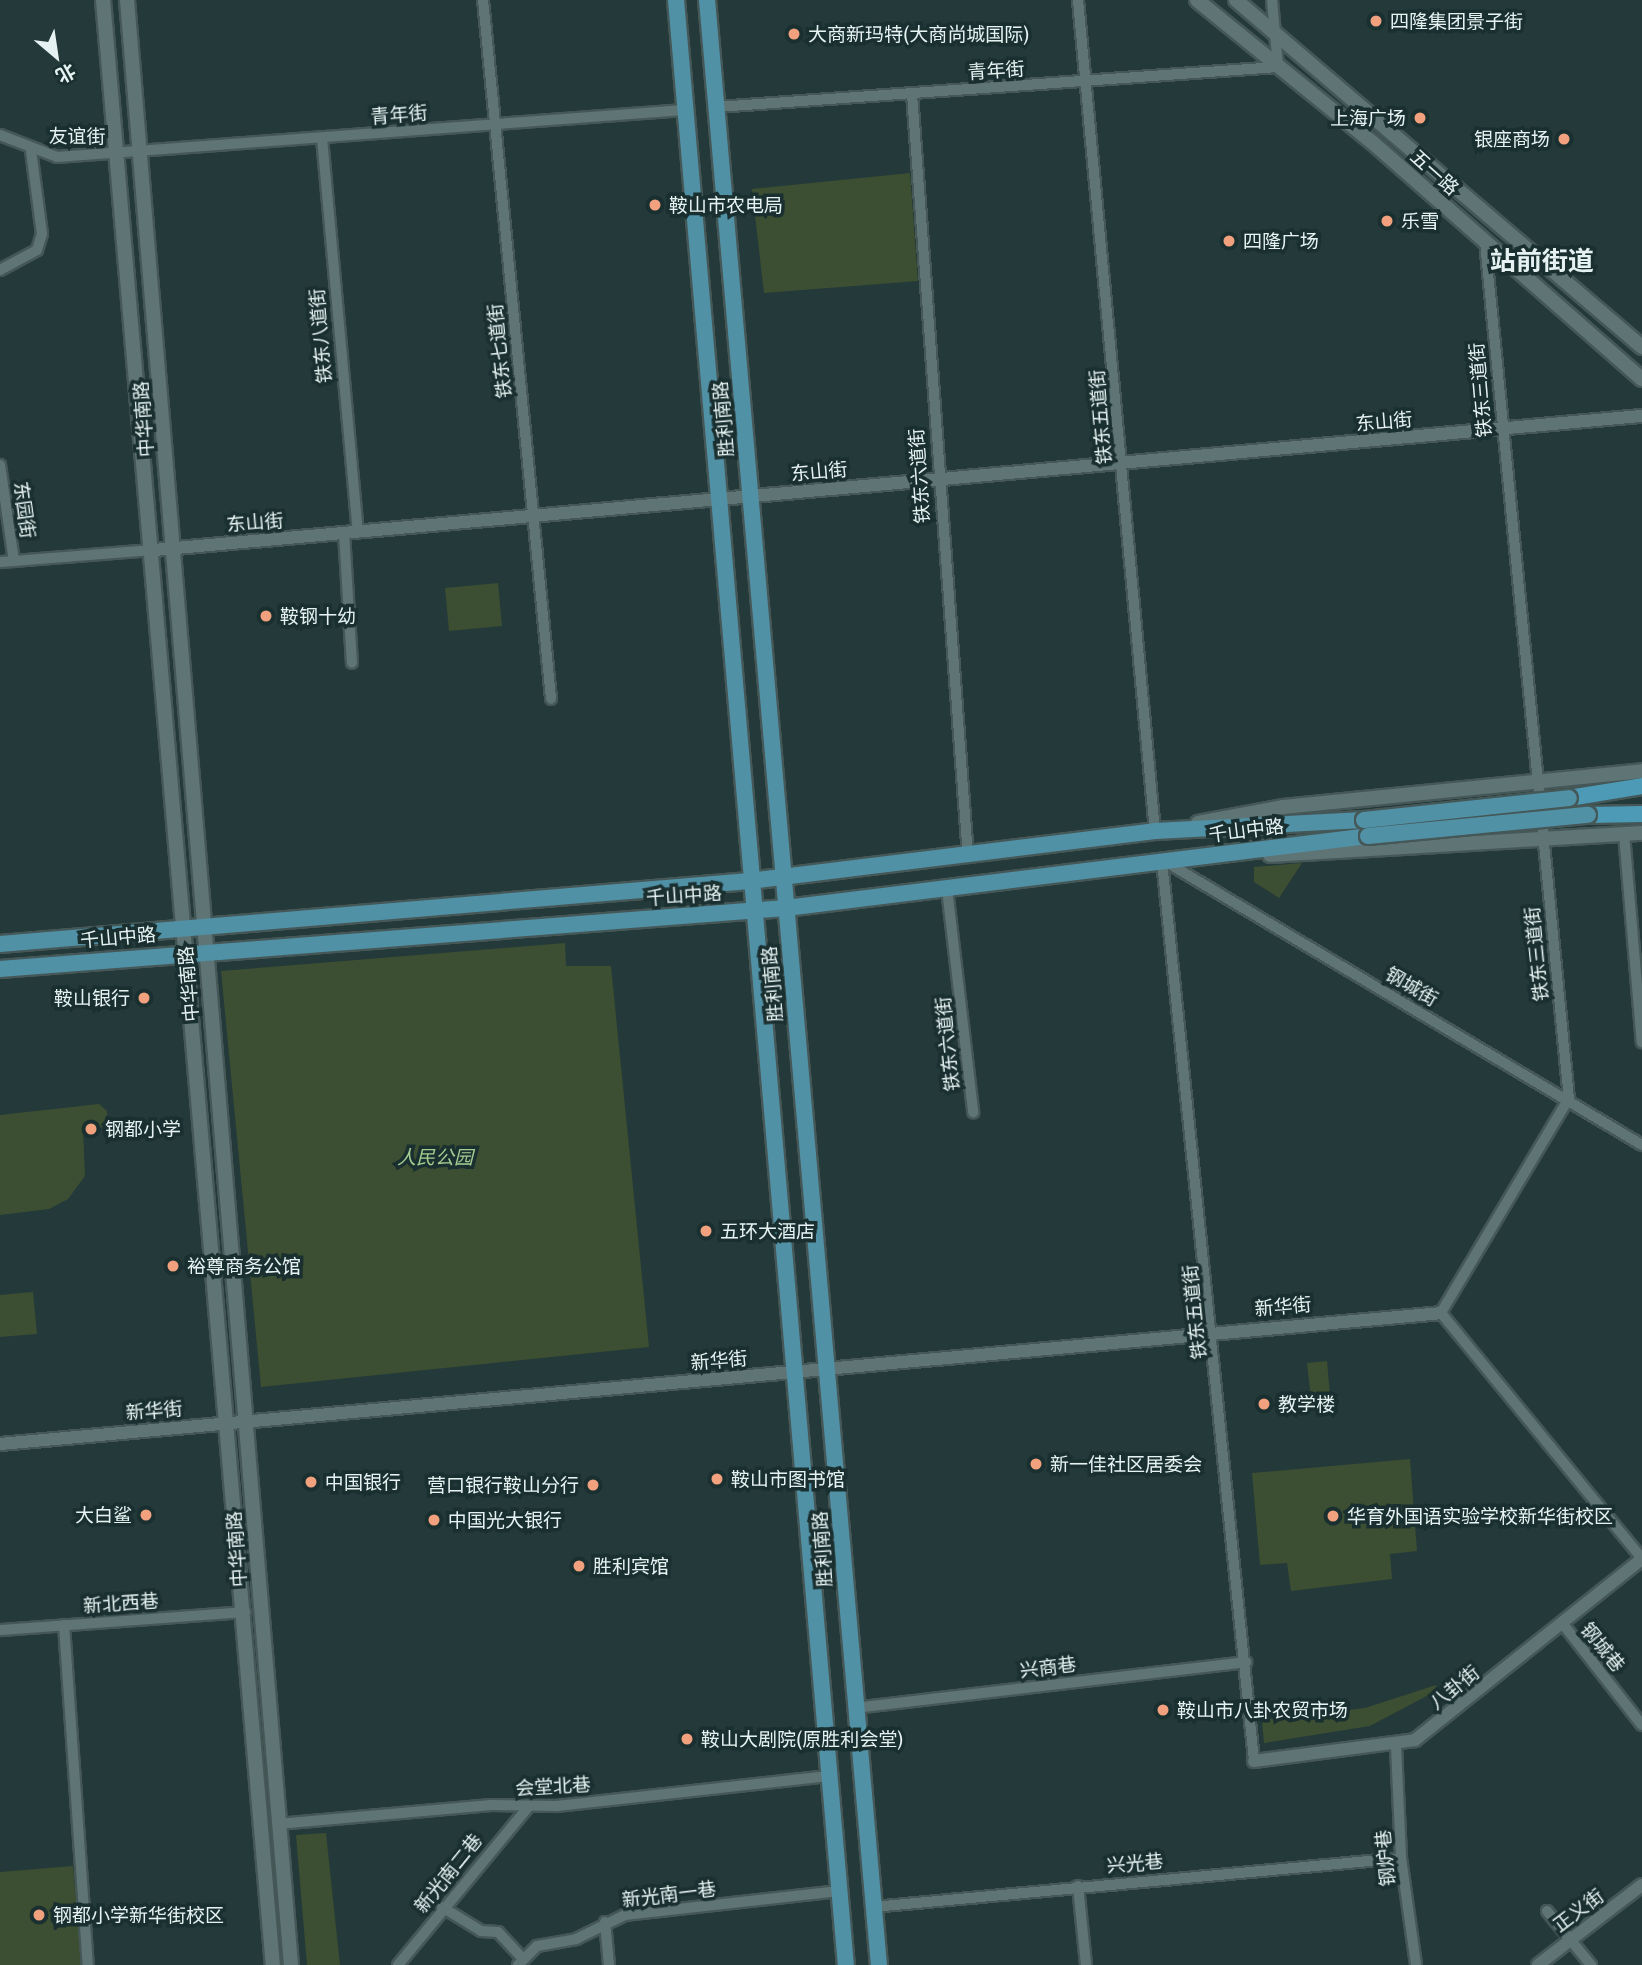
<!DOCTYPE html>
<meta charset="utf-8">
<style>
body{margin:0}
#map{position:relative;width:1642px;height:1965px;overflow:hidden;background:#243939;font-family:Literata,"Noto Sans SC",serif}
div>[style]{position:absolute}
.green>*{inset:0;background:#3c4f32}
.roads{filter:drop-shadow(2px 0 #455757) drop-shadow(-2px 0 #455757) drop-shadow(0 2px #455757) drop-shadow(0 -2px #455757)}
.minor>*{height:10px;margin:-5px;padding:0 5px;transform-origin:5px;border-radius:5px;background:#5f7575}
.tertiary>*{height:12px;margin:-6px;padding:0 6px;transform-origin:6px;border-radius:6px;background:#5f7575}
.secondary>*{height:14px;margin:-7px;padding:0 7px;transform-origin:7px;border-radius:7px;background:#5f7575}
.primary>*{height:16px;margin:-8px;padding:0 8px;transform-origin:8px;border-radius:8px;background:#5191a6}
.trunk>*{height:16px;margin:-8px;padding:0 8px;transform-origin:8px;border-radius:8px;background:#4c9ab6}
.bridges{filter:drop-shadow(2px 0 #455757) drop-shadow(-2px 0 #455757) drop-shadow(0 2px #455757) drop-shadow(0 -2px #455757)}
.primary-bridge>*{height:16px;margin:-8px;padding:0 8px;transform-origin:8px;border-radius:8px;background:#5191a6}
.dots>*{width:19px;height:19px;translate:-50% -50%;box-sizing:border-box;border:4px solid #1a2f2f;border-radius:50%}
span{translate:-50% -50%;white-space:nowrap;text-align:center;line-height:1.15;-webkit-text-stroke:7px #1a2f2f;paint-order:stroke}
.poi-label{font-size:19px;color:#e6f2f2}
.left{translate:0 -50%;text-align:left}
.right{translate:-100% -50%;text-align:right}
.street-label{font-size:19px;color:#e6f2f2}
.park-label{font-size:19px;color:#a5cd91;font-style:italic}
.district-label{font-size:26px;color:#e6f2f2;font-weight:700}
.north{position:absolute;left:21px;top:21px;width:70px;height:70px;-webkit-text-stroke:5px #1a2f2f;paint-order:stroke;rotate:151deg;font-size:19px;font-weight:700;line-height:28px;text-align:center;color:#e6f2f2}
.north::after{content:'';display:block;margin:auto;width:24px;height:32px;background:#e6f2f2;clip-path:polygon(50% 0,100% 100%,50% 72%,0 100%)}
</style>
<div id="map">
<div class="green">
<div style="clip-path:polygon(910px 173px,918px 281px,764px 293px,752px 189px)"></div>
<div style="clip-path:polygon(498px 583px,502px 626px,449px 631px,445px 588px)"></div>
<div style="clip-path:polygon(1302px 863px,1279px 898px,1254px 882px,1254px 867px)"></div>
<div style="clip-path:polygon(565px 943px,566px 966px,611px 966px,649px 1347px,261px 1387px,221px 971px)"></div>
<div style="clip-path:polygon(99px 1104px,107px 1111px,108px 1127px,83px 1128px,85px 1176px,68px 1199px,49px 1209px,0 1215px,0 1115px)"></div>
<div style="clip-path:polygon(33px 1292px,37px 1334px,0 1337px,0 1295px)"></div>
<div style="clip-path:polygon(1327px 1361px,1331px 1406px,1312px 1408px,1307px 1363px)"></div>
<div style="clip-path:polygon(1410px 1459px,1417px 1551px,1390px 1554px,1392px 1579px,1291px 1591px,1287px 1563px,1260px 1565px,1252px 1473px)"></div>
<div style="clip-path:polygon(1436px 1685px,1438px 1690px,1370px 1726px,1264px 1743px,1262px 1720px,1365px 1708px)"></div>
<div style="clip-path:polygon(326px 1833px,340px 1965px,307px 1965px,296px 1835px)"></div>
<div style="clip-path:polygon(73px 1866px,82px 1965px,0 1965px,0 1872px)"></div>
</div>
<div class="roads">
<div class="minor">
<div style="left:483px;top:0;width:702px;rotate:84.44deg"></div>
<div style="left:1078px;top:0;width:835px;rotate:84.71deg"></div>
<div style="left:912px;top:94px;width:764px;rotate:85.8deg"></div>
<div style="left:717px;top:107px;width:562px;rotate:-4.08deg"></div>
<div style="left:1278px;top:67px;width:67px;rotate:-95.1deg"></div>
<div style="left:0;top:135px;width:61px;rotate:21.1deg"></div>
<div style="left:57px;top:157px;width:629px;rotate:-4.29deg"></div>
<div style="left:322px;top:138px;width:396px;rotate:84.8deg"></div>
<div style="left:1485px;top:242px;width:860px;rotate:84.4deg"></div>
<div style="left:1569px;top:1098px;width:250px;rotate:120.8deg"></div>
<div style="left:1441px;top:1313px;width:318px;rotate:50.7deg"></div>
<div style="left:0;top:270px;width:42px;rotate:-28.4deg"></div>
<div style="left:37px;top:250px;width:17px;rotate:-73deg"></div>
<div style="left:42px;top:234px;width:84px;rotate:-97.5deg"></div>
<div style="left:0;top:465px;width:97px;rotate:81.7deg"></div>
<div style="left:344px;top:533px;width:130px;rotate:86.5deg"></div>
<div style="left:0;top:562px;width:154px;rotate:-4.5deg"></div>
<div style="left:1624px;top:834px;width:209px;rotate:85.1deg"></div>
<div style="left:1162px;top:861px;width:905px;rotate:84.16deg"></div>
<div style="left:1166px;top:862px;width:554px;rotate:30.73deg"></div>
<div style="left:947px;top:889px;width:225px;rotate:83.3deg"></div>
<div style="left:1563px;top:1624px;width:128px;rotate:52deg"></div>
<div style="left:64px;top:1625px;width:341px;rotate:86deg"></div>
<div style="left:0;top:1630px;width:246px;rotate:-4.2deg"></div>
<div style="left:855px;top:1708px;width:394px;rotate:-6.7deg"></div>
<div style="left:1396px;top:1747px;width:111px;rotate:87.4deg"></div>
<div style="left:1401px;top:1858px;width:108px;rotate:82deg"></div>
<div style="left:278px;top:1824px;width:214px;rotate:-5.1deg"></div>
<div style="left:491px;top:1805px;width:66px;rotate:0.9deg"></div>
<div style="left:557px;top:1806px;width:273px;rotate:-6.3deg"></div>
<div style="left:1078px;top:1886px;width:79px;rotate:84.2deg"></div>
<div style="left:442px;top:1907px;width:46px;rotate:31.6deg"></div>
<div style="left:481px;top:1931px;width:17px;rotate:3deg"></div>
<div style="left:498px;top:1932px;width:35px;rotate:47deg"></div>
<div style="left:873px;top:1907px;width:530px;rotate:-5.3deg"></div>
<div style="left:1547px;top:1911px;width:70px;rotate:50.8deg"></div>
<div style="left:605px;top:1922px;width:43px;rotate:84.7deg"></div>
<div style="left:398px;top:1965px;width:206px;rotate:-50.5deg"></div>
<div style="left:518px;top:1965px;width:27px;rotate:-45deg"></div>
<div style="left:537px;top:1946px;width:40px;rotate:-10deg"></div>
<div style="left:576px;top:1939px;width:55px;rotate:-26.1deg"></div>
<div style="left:625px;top:1915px;width:215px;rotate:-6.4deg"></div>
</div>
<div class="tertiary">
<div style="left:154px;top:550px;width:1494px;rotate:-5.15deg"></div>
<div style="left:0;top:1444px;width:1447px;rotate:-5.19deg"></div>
<div style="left:1254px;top:1761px;width:162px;rotate:-7.4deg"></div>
<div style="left:1415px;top:1740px;width:290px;rotate:-38.6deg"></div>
<div style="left:1538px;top:1965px;width:131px;rotate:-37.6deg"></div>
</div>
<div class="secondary">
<div style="left:103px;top:0;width:1972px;rotate:85.06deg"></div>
<div style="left:127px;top:0;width:1972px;rotate:85.23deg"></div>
<div style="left:1197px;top:0;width:225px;rotate:39.1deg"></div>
<div style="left:1372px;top:142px;width:359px;rotate:41.3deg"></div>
<div style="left:1236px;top:0;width:534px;rotate:40.52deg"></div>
<div style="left:1198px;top:823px;width:86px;rotate:-10.7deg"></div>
<div style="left:1283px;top:807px;width:361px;rotate:-5.7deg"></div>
<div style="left:1270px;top:855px;width:373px;rotate:-3.4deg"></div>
</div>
<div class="primary">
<div style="left:676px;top:0;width:1972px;rotate:85.06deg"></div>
<div style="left:707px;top:0;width:1973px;rotate:85deg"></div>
<div style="left:0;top:944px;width:752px;rotate:-4.81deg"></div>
<div style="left:749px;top:881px;width:409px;rotate:-7deg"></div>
<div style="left:1155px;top:831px;width:209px;rotate:-3deg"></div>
<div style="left:0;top:969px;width:788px;rotate:-4.44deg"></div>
<div style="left:786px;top:908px;width:586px;rotate:-7.05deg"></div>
</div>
<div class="trunk">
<div style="left:1569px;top:798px;width:74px;rotate:-9.3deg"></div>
<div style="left:1588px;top:815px;width:54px;rotate:-1.1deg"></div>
</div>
</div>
<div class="bridges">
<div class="primary-bridge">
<div style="left:1364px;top:820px;width:206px;rotate:-6.1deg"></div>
<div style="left:1368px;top:836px;width:221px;rotate:-5.5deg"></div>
</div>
</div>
<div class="dots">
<div style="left:1376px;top:21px;background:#f1a17d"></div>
<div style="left:794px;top:34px;background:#f1a17d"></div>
<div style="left:1420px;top:118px;background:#f1a17d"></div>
<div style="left:1564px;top:139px;background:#f1a17d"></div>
<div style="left:655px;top:205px;background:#f1a17d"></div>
<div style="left:1387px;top:221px;background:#f1a17d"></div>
<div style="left:1229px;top:241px;background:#f1a17d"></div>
<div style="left:266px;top:616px;background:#f1a17d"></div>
<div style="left:144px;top:998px;background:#f1a17d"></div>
<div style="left:91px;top:1129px;background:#f1a17d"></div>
<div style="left:706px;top:1231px;background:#f1a17d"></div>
<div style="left:173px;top:1266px;background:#f1a17d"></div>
<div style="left:1264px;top:1404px;background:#f1a17d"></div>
<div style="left:1036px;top:1464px;background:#f1a17d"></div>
<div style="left:717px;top:1479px;background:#f1a17d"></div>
<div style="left:311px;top:1482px;background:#f1a17d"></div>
<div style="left:593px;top:1485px;background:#f1a17d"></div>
<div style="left:146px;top:1515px;background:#f1a17d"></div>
<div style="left:1333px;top:1516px;background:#f1a17d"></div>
<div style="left:434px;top:1520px;background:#f1a17d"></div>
<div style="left:579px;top:1566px;background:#f1a17d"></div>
<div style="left:1163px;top:1710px;background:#f1a17d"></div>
<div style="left:687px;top:1739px;background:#f1a17d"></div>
<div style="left:39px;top:1915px;background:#f1a17d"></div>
</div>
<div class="poi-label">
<span class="left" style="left:1390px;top:21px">四隆集团景子街</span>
<span class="left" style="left:808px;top:34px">大商新玛特(大商尚城国际)</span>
<span class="right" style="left:1406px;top:118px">上海广场</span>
<span class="right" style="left:1550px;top:139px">银座商场</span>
<span class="left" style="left:669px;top:205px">鞍山市农电局</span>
<span class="left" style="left:1401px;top:221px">乐雪</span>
<span class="left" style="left:1243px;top:241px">四隆广场</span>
<span class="left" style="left:280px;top:616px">鞍钢十幼</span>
<span class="right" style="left:130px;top:998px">鞍山银行</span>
<span class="left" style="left:105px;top:1129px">钢都小学</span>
<span class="left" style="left:720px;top:1231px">五环大酒店</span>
<span class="left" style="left:187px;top:1266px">裕尊商务公馆</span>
<span class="left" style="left:1278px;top:1404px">教学楼</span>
<span class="left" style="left:1050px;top:1464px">新一佳社区居委会</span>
<span class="left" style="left:731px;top:1479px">鞍山市图书馆</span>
<span class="left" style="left:325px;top:1482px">中国银行</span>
<span class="right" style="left:579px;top:1485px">营口银行鞍山分行</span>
<span class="right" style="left:132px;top:1515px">大白鲨</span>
<span class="left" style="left:1347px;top:1516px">华育外国语实验学校新华街校区</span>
<span class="left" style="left:448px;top:1520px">中国光大银行</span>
<span class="left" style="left:593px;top:1566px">胜利宾馆</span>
<span class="left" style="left:1177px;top:1710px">鞍山市八卦农贸市场</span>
<span class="left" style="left:701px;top:1739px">鞍山大剧院(原胜利会堂)</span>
<span class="left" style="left:53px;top:1915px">钢都小学新华街校区</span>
</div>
<div class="street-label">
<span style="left:996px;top:70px;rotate:-4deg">青年街</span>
<span style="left:399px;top:114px;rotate:-5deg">青年街</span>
<span style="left:77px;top:136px">友谊街</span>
<span style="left:1435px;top:172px;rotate:42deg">五一路</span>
<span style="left:320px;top:336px;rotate:-95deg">铁东八道街</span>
<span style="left:499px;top:351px;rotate:-96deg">铁东七道街</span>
<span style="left:1480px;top:390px;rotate:-95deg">铁东三道街</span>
<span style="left:1100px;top:417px;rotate:-95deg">铁东五道街</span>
<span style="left:143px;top:419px;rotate:-94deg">中华南路</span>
<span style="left:723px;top:419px;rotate:-95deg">胜利南路</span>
<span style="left:1384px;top:421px;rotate:-5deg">东山街</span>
<span style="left:819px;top:471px;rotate:-5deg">东山街</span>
<span style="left:919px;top:476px;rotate:-94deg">铁东六道街</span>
<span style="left:25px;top:510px;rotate:82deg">东园街</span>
<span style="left:255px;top:522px;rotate:-5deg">东山街</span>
<span style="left:1246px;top:830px;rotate:-7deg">千山中路</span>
<span style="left:684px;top:895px;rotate:-4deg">千山中路</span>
<span style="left:118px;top:937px;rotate:-5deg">千山中路</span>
<span style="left:1536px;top:954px;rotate:-96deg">铁东三道街</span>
<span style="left:188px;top:984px;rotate:-95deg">中华南路</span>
<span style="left:772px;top:984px;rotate:-95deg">胜利南路</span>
<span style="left:1412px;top:986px;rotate:30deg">钢城街</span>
<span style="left:947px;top:1044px;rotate:-96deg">铁东六道街</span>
<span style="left:1283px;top:1306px;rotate:-5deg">新华街</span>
<span style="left:1194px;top:1312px;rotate:-96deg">铁东五道街</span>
<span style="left:719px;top:1360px;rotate:-5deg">新华街</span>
<span style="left:154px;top:1410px;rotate:-5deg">新华街</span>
<span style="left:236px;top:1549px;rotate:-94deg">中华南路</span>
<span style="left:822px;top:1549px;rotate:-94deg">胜利南路</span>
<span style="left:121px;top:1603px;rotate:-4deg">新北西巷</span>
<span style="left:1603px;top:1647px;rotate:51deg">钢城巷</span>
<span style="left:1048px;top:1667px;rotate:-7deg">兴商巷</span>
<span style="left:1454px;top:1687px;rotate:-39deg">八卦街</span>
<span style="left:553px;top:1786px;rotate:-3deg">会堂北巷</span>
<span style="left:1385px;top:1858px;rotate:-95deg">钢炉巷</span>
<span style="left:1135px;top:1863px;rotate:-5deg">兴光巷</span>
<span style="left:448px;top:1873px;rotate:-51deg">新光南二巷</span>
<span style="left:669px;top:1894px;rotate:-7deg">新光南一巷</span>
<span style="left:1578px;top:1910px;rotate:-37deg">正义街</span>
</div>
<div class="park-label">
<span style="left:435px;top:1157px">人民公园</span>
</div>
<div class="district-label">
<span style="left:1542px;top:259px">站前街道</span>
</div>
<div class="north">北</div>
</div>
